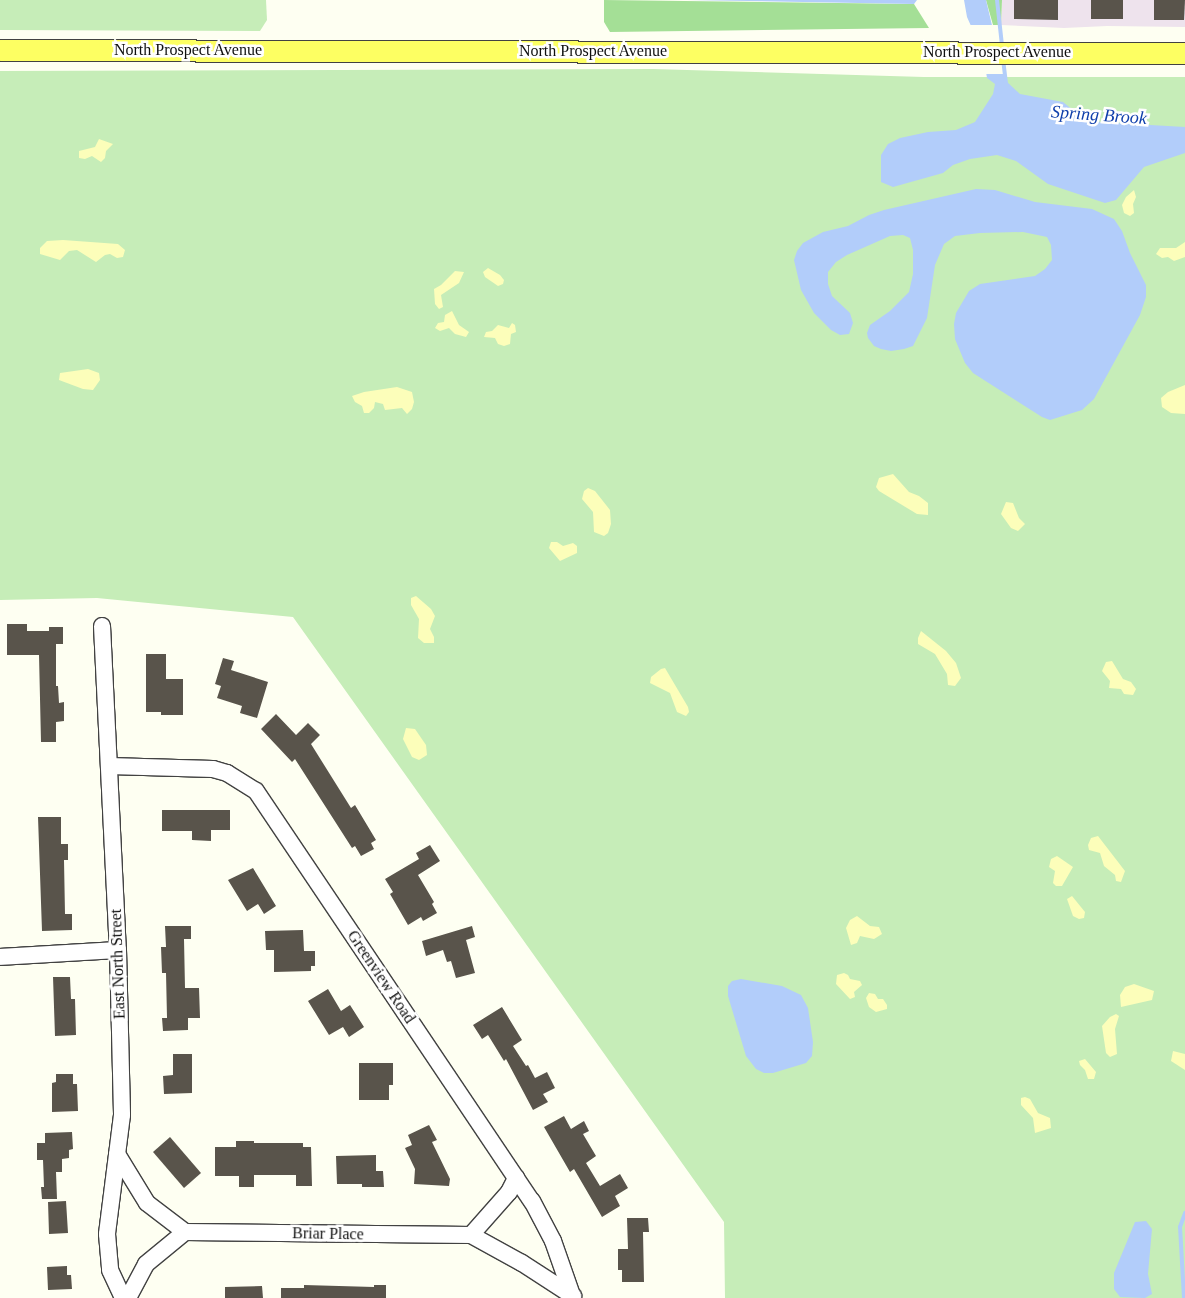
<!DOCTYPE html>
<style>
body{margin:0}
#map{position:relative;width:1185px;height:1298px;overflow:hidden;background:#fefff2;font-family:"Times New Roman",serif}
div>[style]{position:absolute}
.industrial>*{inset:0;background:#eee3ed}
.green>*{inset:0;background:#c6edb8}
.forest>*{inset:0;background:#a4df96}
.sand>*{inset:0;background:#fcfeba}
.water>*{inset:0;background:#b2cdfa}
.pier>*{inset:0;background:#fefff2}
.stream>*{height:4px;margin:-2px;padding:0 2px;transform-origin:2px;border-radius:2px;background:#b2cdfa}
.building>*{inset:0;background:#59544b}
.roads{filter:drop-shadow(1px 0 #424242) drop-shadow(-1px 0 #424242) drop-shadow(0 1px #424242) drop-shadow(0 -1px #424242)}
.minor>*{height:16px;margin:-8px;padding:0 8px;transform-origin:8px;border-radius:8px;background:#fff}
.major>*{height:21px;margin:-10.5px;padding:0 10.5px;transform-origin:10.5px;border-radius:10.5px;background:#fdff62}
span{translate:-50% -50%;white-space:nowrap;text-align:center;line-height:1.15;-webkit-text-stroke:5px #fff;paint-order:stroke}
.street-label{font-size:16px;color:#0f0f0f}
.water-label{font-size:18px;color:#0f3fab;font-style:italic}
</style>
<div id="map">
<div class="industrial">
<div style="clip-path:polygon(1002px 0,1185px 0,1185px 27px,1107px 26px,1064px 28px,1001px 25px)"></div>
</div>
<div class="green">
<div style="clip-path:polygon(0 0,266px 0,267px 20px,260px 31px,0 30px)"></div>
<div style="clip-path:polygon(653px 69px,924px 77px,1185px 77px,1185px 1298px,725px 1298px,724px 1222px,293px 617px,97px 598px,0 600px,0 71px)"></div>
</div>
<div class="forest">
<div style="clip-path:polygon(604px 0,914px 4px,929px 28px,610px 32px,604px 22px)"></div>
<div style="clip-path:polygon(986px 0,1002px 0,1001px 25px,993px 25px)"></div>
</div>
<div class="sand">
<div style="clip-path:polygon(99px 139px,113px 144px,106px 151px,105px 158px,101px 162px,92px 156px,85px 159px,79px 158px,79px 151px,95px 147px)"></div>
<div style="clip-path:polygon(1134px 190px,1136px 197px,1133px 204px,1134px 213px,1130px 216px,1124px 213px,1122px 205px,1126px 197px)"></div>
<div style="clip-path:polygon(63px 240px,118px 244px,125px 250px,123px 257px,117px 258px,110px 254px,105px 255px,96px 262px,77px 250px,69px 251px,60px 260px,40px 254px,40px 248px,47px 241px)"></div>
<div style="clip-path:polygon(1185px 242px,1185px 257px,1174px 261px,1168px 257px,1162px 258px,1156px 254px,1160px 248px,1176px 248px)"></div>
<div style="clip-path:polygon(488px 268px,500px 275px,504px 280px,503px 284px,498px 286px,485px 277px,483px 272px)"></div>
<div style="clip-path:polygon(455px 271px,464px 272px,459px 283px,441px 295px,443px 307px,439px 309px,435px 304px,434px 289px,441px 285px)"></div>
<div style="clip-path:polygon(452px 311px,459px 325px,469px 332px,466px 337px,455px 334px,449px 328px,440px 331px,435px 328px,438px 323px,444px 322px,445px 315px)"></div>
<div style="clip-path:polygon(512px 323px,515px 325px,516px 332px,511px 334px,510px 344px,504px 346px,498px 344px,495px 338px,484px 337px,486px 332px,492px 331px,498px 325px,509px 328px)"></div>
<div style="clip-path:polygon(88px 369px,99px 373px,100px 380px,93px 390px,83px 389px,59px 380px,60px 373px)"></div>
<div style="clip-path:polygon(1185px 385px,1185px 414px,1171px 413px,1162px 407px,1161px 398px,1168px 392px)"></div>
<div style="clip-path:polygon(397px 387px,412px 392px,414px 402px,412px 409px,407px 414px,402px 408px,385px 410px,383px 404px,375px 402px,374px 408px,369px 413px,364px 413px,362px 406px,355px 402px,352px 396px,364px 392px)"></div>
<div style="clip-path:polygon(893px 474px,909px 492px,919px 496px,928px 503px,928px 515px,917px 514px,879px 491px,876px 487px,879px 478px)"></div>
<div style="clip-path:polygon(588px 488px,595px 491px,610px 510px,611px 524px,608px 533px,604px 536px,594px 532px,593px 512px,582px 499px,584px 491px)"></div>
<div style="clip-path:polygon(1006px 502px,1013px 503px,1019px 518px,1025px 524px,1018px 531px,1011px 528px,1001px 514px)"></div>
<div style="clip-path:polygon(551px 542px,557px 542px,563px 546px,573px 543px,577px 546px,577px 553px,560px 561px,549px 548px)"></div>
<div style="clip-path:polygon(416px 596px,431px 609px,435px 616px,430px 629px,434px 637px,434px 643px,424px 643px,418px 638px,419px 619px,411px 605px,411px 598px)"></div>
<div style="clip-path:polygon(921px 631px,946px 651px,956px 663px,961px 678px,955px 686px,948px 685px,947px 674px,935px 654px,918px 644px,918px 638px)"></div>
<div style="clip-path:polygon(1112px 661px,1123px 679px,1131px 682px,1136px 689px,1133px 695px,1124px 694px,1121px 689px,1109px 688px,1110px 681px,1102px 671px,1106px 662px)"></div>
<div style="clip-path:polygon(665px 668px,688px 707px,689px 712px,686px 716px,677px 712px,670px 693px,650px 683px,651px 677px,661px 669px)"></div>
<div style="clip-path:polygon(406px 728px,415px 729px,426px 745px,427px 755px,419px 760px,412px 757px,403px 739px)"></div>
<div style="clip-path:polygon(1098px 836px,1125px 871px,1121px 882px,1116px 881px,1115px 875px,1104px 866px,1100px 853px,1089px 850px,1088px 845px,1091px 838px)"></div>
<div style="clip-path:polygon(1057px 856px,1073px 867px,1062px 886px,1056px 886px,1053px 883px,1055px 871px,1049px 867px,1051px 859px)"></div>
<div style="clip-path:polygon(1072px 896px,1085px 912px,1084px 918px,1079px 919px,1073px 916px,1067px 899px)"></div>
<div style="clip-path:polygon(857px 916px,870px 926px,879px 927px,882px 934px,874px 939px,860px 936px,857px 943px,851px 945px,846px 928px,850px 920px)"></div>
<div style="clip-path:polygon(844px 973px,848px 975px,850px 979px,860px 981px,862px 985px,854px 992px,855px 997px,850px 999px,836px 984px,837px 975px)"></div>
<div style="clip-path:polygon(1134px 984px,1154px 991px,1152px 1000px,1121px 1007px,1120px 995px,1125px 987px)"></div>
<div style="clip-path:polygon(869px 993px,875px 994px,878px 999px,883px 999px,887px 1005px,887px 1009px,876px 1012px,869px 1007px,866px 998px)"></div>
<div style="clip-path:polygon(1116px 1014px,1119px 1016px,1115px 1029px,1117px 1054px,1110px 1057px,1106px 1053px,1102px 1026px,1110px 1017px)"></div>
<div style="clip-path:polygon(1173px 1051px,1185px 1054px,1185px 1070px,1171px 1061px)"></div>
<div style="clip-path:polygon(1085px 1059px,1096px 1072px,1094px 1079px,1088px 1079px,1085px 1070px,1080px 1065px,1079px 1061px)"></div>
<div style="clip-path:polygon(1025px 1097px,1030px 1099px,1038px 1113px,1050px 1118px,1051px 1128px,1035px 1133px,1033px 1118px,1021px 1105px,1021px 1098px)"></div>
</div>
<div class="water">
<div style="clip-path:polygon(687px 0,917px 0,914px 4px)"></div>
<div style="clip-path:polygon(964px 0,986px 0,1005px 80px,1020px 94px,1063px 102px,1084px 119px,1098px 122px,1185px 127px,1185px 153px,1144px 167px,1116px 200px,1105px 203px,1048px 184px,1016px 161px,997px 155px,970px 159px,953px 165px,943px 173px,893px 187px,881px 182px,881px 155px,888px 144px,900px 138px,928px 132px,956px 130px,975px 122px,993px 94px,995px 84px,987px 78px,983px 53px,967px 17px)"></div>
<div style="clip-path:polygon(976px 189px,995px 190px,1035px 202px,1092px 209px,1114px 219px,1122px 231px,1130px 253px,1146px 285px,1146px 297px,1140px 315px,1094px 399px,1082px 410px,1050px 420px,1042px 417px,973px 373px,965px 363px,955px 339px,954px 324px,956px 313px,969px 291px,980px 284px,1035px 276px,1045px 269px,1052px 260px,1051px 245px,1047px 237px,1023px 232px,980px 233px,955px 236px,944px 244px,935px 265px,927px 318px,913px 346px,904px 349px,891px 351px,881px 349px,874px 346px,868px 338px,867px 333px,870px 325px,890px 311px,909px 292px,913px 274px,913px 250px,910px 238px,903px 235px,890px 236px,847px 255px,836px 262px,828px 272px,828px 284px,832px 296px,850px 313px,853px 323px,849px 334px,840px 335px,831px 330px,814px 313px,801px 290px,794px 260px,797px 251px,803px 243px,823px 232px,848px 226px,869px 215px,884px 210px)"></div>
<div style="clip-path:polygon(741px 979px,782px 986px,801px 995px,808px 1008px,813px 1042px,812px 1056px,806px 1063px,773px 1073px,764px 1073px,756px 1069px,746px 1056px,728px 996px,728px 986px,732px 981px)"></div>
<div style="clip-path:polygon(1146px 1221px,1152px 1229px,1148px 1274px,1152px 1294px,1145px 1298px,1120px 1297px,1114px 1289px,1114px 1273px,1135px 1222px)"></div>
</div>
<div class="pier">
<div style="clip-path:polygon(967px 25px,996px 25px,1006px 74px,984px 74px,981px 54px)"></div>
</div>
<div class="stream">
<div style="left:997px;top:0;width:45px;rotate:83.7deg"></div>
<div style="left:1003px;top:59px;width:26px;rotate:83deg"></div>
<div style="left:1184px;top:1298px;width:71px;rotate:-93.2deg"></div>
<div style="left:1180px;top:1227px;width:15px;rotate:-70deg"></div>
</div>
<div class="building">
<div style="clip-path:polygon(1014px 0,1058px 0,1058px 20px,1014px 19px)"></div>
<div style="clip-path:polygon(1091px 0,1123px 0,1123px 19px,1091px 19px)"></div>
<div style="clip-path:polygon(1154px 0,1185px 0,1184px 20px,1154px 20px)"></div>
<div style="clip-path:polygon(7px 624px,27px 624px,27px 631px,49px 631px,49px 627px,63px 627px,63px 644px,56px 644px,56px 686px,58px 686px,59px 703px,64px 702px,64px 721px,56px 722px,56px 742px,41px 742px,39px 655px,7px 655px)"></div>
<div style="clip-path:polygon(146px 654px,166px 654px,166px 679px,183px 679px,183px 715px,161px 715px,161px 712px,146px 712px)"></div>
<div style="clip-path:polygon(223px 658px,234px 661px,231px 670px,268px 682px,257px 718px,240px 713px,242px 706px,217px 698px,221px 686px,215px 684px)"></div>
<div style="clip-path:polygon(276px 714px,296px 735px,308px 723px,320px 735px,311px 744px,351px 808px,355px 805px,376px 840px,371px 843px,374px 849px,361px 856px,355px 846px,352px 848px,295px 759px,292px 762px,261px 729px)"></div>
<div style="clip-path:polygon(162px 810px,230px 810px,230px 830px,211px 830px,211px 841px,192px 840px,192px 831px,162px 831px)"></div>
<div style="clip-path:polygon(38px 817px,61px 817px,61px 844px,68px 844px,68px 860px,64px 860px,65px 914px,72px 914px,72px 930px,42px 931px)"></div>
<div style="clip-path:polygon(430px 845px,440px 861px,418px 875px,434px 902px,432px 904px,437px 913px,423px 921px,421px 917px,408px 925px,390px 894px,393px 892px,385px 879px,419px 859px,416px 853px)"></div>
<div style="clip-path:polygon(253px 868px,276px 906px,264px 914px,258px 904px,247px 911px,228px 880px)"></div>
<div style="clip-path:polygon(165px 926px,191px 926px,191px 939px,184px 939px,185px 988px,199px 988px,200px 1018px,188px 1018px,188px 1030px,163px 1031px,162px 1018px,167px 1018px,166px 973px,162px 973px,161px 947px,166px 947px)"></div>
<div style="clip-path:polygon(472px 926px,475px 937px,466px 940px,475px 973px,456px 978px,451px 961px,447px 962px,443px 950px,426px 956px,422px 941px)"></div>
<div style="clip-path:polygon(303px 930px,304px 951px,315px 951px,315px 966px,311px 966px,311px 971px,274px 972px,274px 950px,266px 950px,265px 931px)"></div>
<div style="clip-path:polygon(53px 977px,70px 977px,71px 999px,75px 999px,76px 1035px,55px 1036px)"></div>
<div style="clip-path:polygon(328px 989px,341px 1011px,350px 1005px,364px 1027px,349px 1037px,343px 1027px,329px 1035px,308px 1001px)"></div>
<div style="clip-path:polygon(502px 1007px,522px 1040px,513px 1046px,526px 1066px,528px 1065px,535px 1078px,547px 1072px,555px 1088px,543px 1094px,548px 1102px,533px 1110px,506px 1059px,504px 1061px,488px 1035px,482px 1039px,473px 1025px)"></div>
<div style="clip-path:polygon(173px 1054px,192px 1054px,192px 1093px,164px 1094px,163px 1076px,173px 1075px)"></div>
<div style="clip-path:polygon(359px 1063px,393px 1063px,393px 1085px,389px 1085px,389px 1100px,359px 1100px)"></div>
<div style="clip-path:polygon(56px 1074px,73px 1074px,73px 1084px,77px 1084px,78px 1111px,52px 1112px,52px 1083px,56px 1082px)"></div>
<div style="clip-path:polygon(564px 1116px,571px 1129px,584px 1121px,589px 1131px,583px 1134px,596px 1156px,586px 1163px,600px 1186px,620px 1174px,628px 1188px,615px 1196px,620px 1206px,602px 1217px,574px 1169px,570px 1172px,544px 1127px)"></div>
<div style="clip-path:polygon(429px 1125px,437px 1140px,432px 1142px,450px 1179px,449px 1186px,414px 1184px,415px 1169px,405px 1148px,412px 1145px,408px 1135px)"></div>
<div style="clip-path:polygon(72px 1132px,73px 1149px,69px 1150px,69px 1158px,62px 1159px,62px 1172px,56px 1172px,57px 1199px,42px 1199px,41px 1187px,44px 1187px,43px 1160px,37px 1160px,37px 1143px,45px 1143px,45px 1133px)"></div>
<div style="clip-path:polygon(170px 1137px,201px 1173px,184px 1188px,153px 1152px)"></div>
<div style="clip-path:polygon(236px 1141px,254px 1141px,254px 1143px,303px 1143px,303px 1147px,311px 1147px,312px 1186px,296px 1186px,296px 1175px,254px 1175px,254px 1187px,239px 1187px,239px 1176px,215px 1176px,215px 1147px,236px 1147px)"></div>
<div style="clip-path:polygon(376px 1155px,376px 1171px,383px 1171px,384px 1187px,362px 1187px,362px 1184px,337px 1184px,336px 1156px)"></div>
<div style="clip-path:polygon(66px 1201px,68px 1233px,49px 1234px,48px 1202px)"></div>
<div style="clip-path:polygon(627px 1218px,648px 1218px,649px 1232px,643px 1232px,644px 1282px,622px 1282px,622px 1270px,618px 1270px,618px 1249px,628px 1249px)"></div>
<div style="clip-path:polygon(67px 1266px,67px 1275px,71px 1275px,72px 1289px,48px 1290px,47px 1267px)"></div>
<div style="clip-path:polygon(304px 1285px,374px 1287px,374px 1285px,386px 1285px,386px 1298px,281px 1298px,281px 1288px,304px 1288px)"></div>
<div style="clip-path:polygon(262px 1286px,263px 1298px,225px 1298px,225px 1287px)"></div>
</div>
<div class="roads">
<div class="minor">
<div style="left:102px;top:626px;width:324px;rotate:87.2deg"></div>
<div style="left:118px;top:950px;width:165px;rotate:88.6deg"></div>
<div style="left:122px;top:1115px;width:120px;rotate:97.2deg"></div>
<div style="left:107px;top:1234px;width:36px;rotate:85deg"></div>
<div style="left:110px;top:1270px;width:31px;rotate:65deg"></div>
<div style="left:109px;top:766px;width:104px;rotate:1.7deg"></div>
<div style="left:213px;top:769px;width:15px;rotate:16deg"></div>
<div style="left:227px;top:773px;width:34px;rotate:32deg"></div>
<div style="left:256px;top:791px;width:494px;rotate:56.1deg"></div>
<div style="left:532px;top:1201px;width:45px;rotate:62.3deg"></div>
<div style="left:553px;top:1241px;width:60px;rotate:70.7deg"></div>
<div style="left:0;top:957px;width:118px;rotate:-3.4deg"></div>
<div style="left:117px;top:1154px;width:57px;rotate:58.5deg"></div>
<div style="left:147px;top:1203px;width:48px;rotate:37.3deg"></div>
<div style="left:471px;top:1235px;width:57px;rotate:-48.5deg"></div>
<div style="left:509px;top:1192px;width:16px;rotate:-63deg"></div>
<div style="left:128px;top:1298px;width:38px;rotate:-62deg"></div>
<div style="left:146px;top:1264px;width:50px;rotate:-39.4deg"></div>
<div style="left:185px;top:1232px;width:286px;rotate:0.6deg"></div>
<div style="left:471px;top:1235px;width:58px;rotate:28.8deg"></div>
<div style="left:522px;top:1263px;width:61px;rotate:32.9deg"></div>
</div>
<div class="major">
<div style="left:0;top:50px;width:1185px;rotate:0.15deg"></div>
</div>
</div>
<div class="street-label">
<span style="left:188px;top:50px">North Prospect Avenue</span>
<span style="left:593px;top:51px">North Prospect Avenue</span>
<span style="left:997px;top:52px">North Prospect Avenue</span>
<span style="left:118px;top:964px;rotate:-92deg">East North Street</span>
<span style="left:381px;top:977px;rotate:56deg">Greenview Road</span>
<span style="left:328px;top:1234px;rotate:1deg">Briar Place</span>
</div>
<div class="water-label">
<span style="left:1099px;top:115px;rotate:4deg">Spring Brook</span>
</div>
</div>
